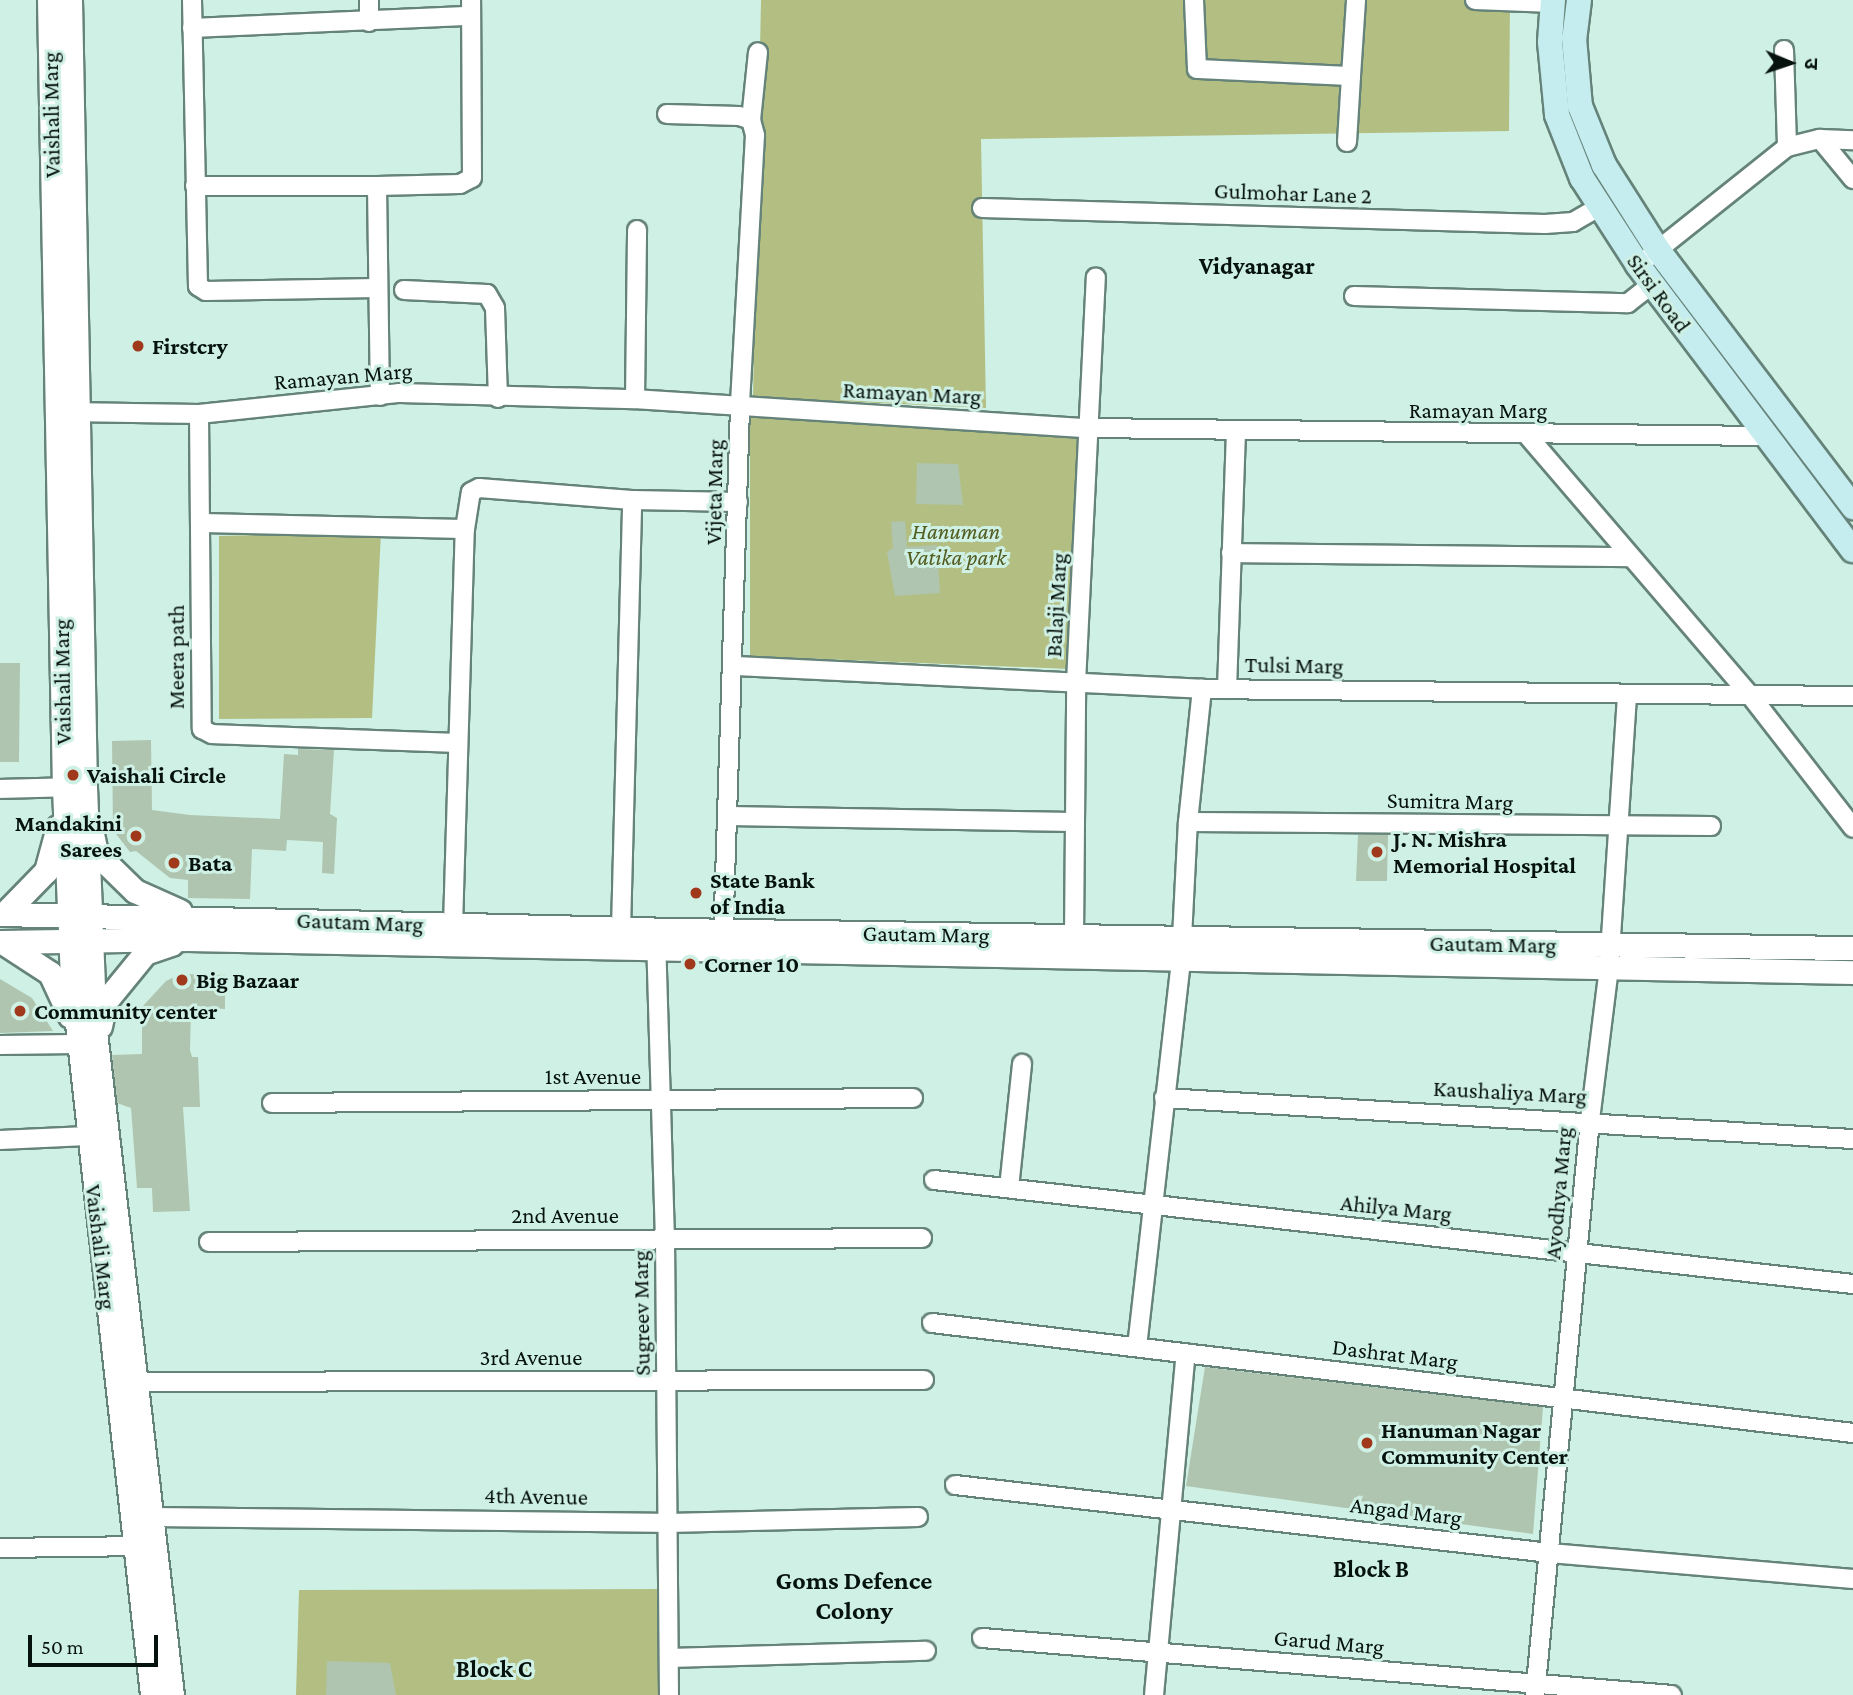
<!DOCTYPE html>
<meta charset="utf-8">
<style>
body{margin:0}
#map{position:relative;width:1853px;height:1695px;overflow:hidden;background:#cff0e4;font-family:"Crimson Pro","Noto Sans Devanagari",serif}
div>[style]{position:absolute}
.green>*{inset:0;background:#b3bf82}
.building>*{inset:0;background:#afc5af}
.roads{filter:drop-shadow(2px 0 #658379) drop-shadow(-2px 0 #658379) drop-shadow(0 2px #658379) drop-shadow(0 -2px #658379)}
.minor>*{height:18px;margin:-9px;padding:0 9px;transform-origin:9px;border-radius:9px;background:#fff}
.tertiary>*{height:23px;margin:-11.5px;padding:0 11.5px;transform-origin:11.5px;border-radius:11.5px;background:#fff}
.secondary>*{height:24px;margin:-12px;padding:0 12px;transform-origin:12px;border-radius:12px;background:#c5ecee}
.dots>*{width:19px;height:19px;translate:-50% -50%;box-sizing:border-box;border:4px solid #cff0e4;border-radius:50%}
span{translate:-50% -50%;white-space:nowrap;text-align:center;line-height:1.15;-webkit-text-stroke:6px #cff0e4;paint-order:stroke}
.street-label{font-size:23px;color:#06120e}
.poi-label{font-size:23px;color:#06120e;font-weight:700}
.left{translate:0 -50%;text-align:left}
.right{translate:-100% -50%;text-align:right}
.park-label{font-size:23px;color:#525c1f;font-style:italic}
.neighbourhood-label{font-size:24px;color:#06120e;font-weight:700}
.quarter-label{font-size:26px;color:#06120e;font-weight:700}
.north{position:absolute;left:1755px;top:28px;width:70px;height:70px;-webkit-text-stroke:5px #cff0e4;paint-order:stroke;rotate:92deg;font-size:19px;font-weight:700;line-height:28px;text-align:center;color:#06120e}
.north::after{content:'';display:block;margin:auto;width:24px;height:32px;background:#06120e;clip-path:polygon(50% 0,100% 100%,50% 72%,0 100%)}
.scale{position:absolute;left:28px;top:1635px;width:130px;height:32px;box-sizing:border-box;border:4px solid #06120e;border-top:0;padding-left:9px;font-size:21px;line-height:24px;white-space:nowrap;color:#06120e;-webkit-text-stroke:5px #cff0e4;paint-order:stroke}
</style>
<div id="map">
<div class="green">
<div style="clip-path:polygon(761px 0,1510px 0,1509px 131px,981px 139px,986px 408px,753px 397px)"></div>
<div style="clip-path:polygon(750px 417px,1082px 429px,1070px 669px,750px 656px)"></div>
<div style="clip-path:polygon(381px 532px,372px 718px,219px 719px,219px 536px)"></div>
<div style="clip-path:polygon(661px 1589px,661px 1695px,296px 1695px,299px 1590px)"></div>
</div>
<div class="building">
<div style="clip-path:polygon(917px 463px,958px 464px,963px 505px,916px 504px)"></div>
<div style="clip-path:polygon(905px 521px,907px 547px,937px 545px,940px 593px,895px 596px,887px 552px,893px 548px,891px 522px)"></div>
<div style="clip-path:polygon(0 663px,20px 663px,19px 762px,0 762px)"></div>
<div style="clip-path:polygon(151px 740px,152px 810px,190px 815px,280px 819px,284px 754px,298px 755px,298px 749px,334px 750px,330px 814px,337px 818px,334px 874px,322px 873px,323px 842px,287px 840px,286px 851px,252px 849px,250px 899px,188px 898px,188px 880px,170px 878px,136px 851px,130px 852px,113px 830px,112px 741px)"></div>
<div style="clip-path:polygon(1358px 835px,1388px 835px,1387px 881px,1356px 881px)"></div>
<div style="clip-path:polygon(181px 974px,225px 975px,225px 1009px,191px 1008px,190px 1050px,192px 1057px,198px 1057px,200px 1107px,183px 1107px,190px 1211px,153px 1212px,152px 1188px,137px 1188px,131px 1108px,117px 1103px,112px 1055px,142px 1054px,142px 1007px,166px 981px)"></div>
<div style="clip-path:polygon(0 979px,32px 998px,53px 1031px,0 1033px)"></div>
<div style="clip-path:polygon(1205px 1367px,1543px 1407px,1533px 1534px,1186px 1486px)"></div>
<div style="clip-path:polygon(327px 1661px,390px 1663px,396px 1695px,326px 1695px)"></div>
</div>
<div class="roads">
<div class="minor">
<div style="left:192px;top:0;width:286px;rotate:88.8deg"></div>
<div style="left:198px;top:286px;width:9px;rotate:32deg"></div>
<div style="left:206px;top:291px;width:171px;rotate:-1deg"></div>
<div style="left:369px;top:0;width:22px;rotate:90deg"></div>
<div style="left:1194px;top:0;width:69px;rotate:87.5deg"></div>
<div style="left:1197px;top:69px;width:154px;rotate:2.6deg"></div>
<div style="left:1351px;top:76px;width:76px;rotate:-86.2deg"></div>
<div style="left:1475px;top:0;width:78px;rotate:2.2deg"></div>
<div style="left:192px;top:28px;width:279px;rotate:-2.5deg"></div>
<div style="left:1784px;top:50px;width:97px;rotate:88.2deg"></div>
<div style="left:667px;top:114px;width:72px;rotate:1.6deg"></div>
<div style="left:739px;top:116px;width:13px;rotate:18deg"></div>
<div style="left:751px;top:120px;width:16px;rotate:75deg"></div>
<div style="left:755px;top:135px;width:272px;rotate:93.2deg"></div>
<div style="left:740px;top:407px;width:534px;rotate:91.82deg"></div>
<div style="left:751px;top:120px;width:68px;rotate:-84.1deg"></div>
<div style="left:1820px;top:139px;width:52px;rotate:50.5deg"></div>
<div style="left:1347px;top:142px;width:66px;rotate:-86.5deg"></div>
<div style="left:195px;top:186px;width:182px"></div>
<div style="left:377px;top:186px;width:210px;rotate:89.2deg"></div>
<div style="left:377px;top:186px;width:83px;rotate:-1.4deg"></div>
<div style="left:460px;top:184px;width:13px;rotate:-27deg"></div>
<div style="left:472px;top:178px;width:178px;rotate:-90.3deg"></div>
<div style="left:982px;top:208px;width:563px;rotate:1.63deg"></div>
<div style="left:1545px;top:224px;width:28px;rotate:-4deg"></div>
<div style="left:1573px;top:222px;width:30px;rotate:-30deg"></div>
<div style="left:1649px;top:257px;width:176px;rotate:-38.6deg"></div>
<div style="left:1787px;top:147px;width:34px;rotate:-14deg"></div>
<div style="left:1820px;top:139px;width:33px;rotate:2deg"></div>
<div style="left:404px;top:290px;width:83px;rotate:2.8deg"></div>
<div style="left:487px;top:294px;width:16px;rotate:60deg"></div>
<div style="left:495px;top:308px;width:90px;rotate:88.1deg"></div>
<div style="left:1354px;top:296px;width:274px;rotate:1.5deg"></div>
<div style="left:1628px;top:303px;width:31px;rotate:-38deg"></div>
<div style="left:635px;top:399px;width:169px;rotate:-89.3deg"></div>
<div style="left:67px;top:412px;width:132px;rotate:0.9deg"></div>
<div style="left:199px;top:414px;width:202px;rotate:-6deg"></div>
<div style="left:400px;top:393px;width:235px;rotate:1.5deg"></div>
<div style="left:635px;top:399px;width:455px;rotate:3.7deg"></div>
<div style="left:1089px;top:428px;width:678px;rotate:0.68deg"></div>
<div style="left:199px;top:414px;width:315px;rotate:89.5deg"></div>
<div style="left:202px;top:729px;width:11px;rotate:27deg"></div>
<div style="left:212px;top:734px;width:244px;rotate:2.1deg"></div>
<div style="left:1527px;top:435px;width:343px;rotate:49.4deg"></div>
<div style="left:1750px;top:695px;width:168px;rotate:52.2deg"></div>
<div style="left:201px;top:523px;width:264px;rotate:1.3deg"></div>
<div style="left:1231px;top:553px;width:397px;rotate:0.6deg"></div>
<div style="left:735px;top:666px;width:468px;rotate:2.8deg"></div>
<div style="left:1202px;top:689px;width:651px;rotate:0.62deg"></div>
<div style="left:1227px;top:689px;width:256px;rotate:-88deg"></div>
<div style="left:0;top:789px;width:77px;rotate:-1.5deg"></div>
<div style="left:729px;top:816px;width:344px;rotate:1deg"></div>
<div style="left:1188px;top:822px;width:523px;rotate:0.44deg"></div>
<div style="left:453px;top:926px;width:397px;rotate:-88.3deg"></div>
<div style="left:465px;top:529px;width:37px;rotate:-81deg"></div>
<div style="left:471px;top:492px;width:9px;rotate:-27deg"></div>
<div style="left:479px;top:488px;width:153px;rotate:4.5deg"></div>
<div style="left:632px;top:500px;width:106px;rotate:1.1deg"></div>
<div style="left:621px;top:929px;width:429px;rotate:-88.5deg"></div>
<div style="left:656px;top:937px;width:301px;rotate:88.3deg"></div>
<div style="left:665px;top:1238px;width:457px;rotate:89.5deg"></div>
<div style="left:1074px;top:937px;width:254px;rotate:-89.5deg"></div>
<div style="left:1076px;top:683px;width:406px;rotate:-87.2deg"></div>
<div style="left:0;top:1045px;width:76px;rotate:-0.8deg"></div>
<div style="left:1164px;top:1098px;width:690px;rotate:3.41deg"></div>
<div style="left:272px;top:1103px;width:641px;rotate:-0.45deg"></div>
<div style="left:0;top:1140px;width:87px;rotate:-2.6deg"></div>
<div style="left:934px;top:1180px;width:925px;rotate:6.46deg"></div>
<div style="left:1009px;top:1188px;width:125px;rotate:-84deg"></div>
<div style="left:209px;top:1242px;width:713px;rotate:-0.32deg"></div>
<div style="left:932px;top:1323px;width:928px;rotate:6.81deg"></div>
<div style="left:1137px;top:1347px;width:391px;rotate:-83.5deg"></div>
<div style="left:1181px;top:958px;width:136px;rotate:-87.1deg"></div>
<div style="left:1188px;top:822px;width:134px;rotate:-84deg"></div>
<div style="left:139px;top:1382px;width:785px;rotate:-0.15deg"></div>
<div style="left:955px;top:1485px;width:599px;rotate:6.52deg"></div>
<div style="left:1550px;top:1553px;width:304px;rotate:4.9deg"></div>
<div style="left:153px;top:1517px;width:515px;rotate:0.67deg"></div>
<div style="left:668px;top:1523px;width:250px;rotate:-1.4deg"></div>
<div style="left:0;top:1548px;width:135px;rotate:-0.8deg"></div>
<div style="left:982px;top:1638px;width:692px;rotate:4.72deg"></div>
<div style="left:669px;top:1658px;width:257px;rotate:-1.6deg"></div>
<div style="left:1154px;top:1695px;width:343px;rotate:-84.7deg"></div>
<div style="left:1535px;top:1695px;width:578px;rotate:-84.54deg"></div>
<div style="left:1590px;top:1120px;width:154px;rotate:-82.9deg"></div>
<div style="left:1609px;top:967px;width:273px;rotate:-86.2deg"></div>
</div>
<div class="tertiary">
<div style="left:49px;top:0;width:788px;rotate:88.91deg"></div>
<div style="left:64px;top:788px;width:190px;rotate:87.6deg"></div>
<div style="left:72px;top:978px;width:721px;rotate:83.63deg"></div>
<div style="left:70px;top:0;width:787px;rotate:88.91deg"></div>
<div style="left:85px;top:787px;width:245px;rotate:87.7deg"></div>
<div style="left:95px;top:1032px;width:667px;rotate:83.38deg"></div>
<div style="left:92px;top:834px;width:19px;rotate:78deg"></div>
<div style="left:96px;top:853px;width:54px;rotate:44.3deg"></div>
<div style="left:135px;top:891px;width:49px;rotate:24deg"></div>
<div style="left:0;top:914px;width:675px;rotate:1.36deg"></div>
<div style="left:675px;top:930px;width:1178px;rotate:0.88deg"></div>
<div style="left:4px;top:914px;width:60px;rotate:-45.7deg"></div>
<div style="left:46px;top:871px;width:46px;rotate:-74.7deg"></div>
<div style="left:0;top:942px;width:188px;rotate:-0.9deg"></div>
<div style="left:188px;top:939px;width:1665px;rotate:1.14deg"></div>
<div style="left:4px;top:943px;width:55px;rotate:33.1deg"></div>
<div style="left:50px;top:973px;width:47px;rotate:65.1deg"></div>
<div style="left:100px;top:1026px;width:25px;rotate:-78deg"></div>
<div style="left:105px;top:1002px;width:63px;rotate:-50.8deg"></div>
<div style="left:145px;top:953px;width:28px;rotate:-19deg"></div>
</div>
<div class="secondary">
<div style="left:1553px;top:0;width:42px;rotate:94.1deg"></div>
<div style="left:1550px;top:42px;width:73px;rotate:84.5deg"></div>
<div style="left:1557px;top:115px;width:68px;rotate:68.4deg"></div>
<div style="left:1582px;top:178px;width:103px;rotate:57.2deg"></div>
<div style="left:1638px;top:265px;width:357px;rotate:53deg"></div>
<div style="left:1579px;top:0;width:38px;rotate:97deg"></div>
<div style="left:1574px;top:38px;width:68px;rotate:85deg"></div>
<div style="left:1580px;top:106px;width:64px;rotate:67.9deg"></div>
<div style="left:1604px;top:165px;width:101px;rotate:57.6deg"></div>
<div style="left:1658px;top:250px;width:323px;rotate:52.8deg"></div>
</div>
</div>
<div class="dots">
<div style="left:138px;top:346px;background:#a0381b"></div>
<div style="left:73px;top:775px;background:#a0381b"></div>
<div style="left:136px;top:836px;background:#a0381b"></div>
<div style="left:1377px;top:852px;background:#a0381b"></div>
<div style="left:174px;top:863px;background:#a0381b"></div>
<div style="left:696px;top:893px;background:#a0381b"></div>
<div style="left:690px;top:964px;background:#a0381b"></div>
<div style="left:182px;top:980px;background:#a0381b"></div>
<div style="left:20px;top:1011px;background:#a0381b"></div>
<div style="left:1367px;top:1443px;background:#a0381b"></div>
</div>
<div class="street-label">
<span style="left:51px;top:115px;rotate:-91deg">Vaishali Marg</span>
<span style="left:1293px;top:193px;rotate:2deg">Gulmohar Lane 2</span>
<span style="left:1659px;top:293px;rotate:54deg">Sirsi Road</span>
<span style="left:343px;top:376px;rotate:-5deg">Ramayan Marg</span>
<span style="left:912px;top:393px;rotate:3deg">Ramayan Marg</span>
<span style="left:1478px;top:410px">Ramayan Marg</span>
<span style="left:714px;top:492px;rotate:-89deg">Vijeta Marg</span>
<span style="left:1056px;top:605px;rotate:-87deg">Balaji Marg</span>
<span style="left:176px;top:657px;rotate:-90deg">Meera path</span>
<span style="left:1294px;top:665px;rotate:1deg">Tulsi Marg</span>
<span style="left:62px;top:682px;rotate:-91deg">Vaishali Marg</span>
<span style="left:1450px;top:801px;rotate:1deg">Sumitra Marg</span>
<span style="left:360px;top:922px;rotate:2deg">Gautam Marg</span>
<span style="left:926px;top:934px;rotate:1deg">Gautam Marg</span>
<span style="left:1493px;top:944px;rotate:1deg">Gautam Marg</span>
<span style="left:593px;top:1076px">1st Avenue</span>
<span style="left:1510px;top:1092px;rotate:3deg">Kaushaliya Marg</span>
<span style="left:1558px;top:1193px;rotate:-85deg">Ayodhya Marg</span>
<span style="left:1396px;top:1208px;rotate:6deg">Ahilya Marg</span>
<span style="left:565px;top:1215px">2nd Avenue</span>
<span style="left:101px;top:1247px;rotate:83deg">Vaishali Marg</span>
<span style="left:641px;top:1313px;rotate:-91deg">Sugreev Marg</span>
<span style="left:1395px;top:1354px;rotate:7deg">Dashrat Marg</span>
<span style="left:531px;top:1357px">3rd Avenue</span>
<span style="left:536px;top:1496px;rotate:1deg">4th Avenue</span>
<span style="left:1406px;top:1511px;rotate:7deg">Angad Marg</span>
<span style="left:1329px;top:1642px;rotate:5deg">Garud Marg</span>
</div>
<div class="poi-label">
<span class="left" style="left:152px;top:346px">Firstcry</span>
<span class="left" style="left:87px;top:775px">Vaishali Circle</span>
<span class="right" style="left:122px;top:836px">Mandakini<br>Sarees</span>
<span class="left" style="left:1393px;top:852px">J. N. Mishra<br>Memorial Hospital</span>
<span class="left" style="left:188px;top:863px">Bata</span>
<span class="left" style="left:710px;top:893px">State Bank<br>of India</span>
<span class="left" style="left:704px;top:964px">Corner 10</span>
<span class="left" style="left:196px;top:980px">Big Bazaar</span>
<span class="left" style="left:34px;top:1011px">Community center</span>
<span class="left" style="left:1381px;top:1443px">Hanuman Nagar<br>Community Center</span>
</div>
<div class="park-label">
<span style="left:956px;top:544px">Hanuman<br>Vatika park</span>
</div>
<div class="neighbourhood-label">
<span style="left:1257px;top:266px">Vidyanagar</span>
<span style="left:1371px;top:1569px">Block B</span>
<span style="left:494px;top:1669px">Block C</span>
</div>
<div class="quarter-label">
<span style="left:854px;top:1596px">Goms Defence<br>Colony</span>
</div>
<div class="north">उ</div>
<div class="scale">50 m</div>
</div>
